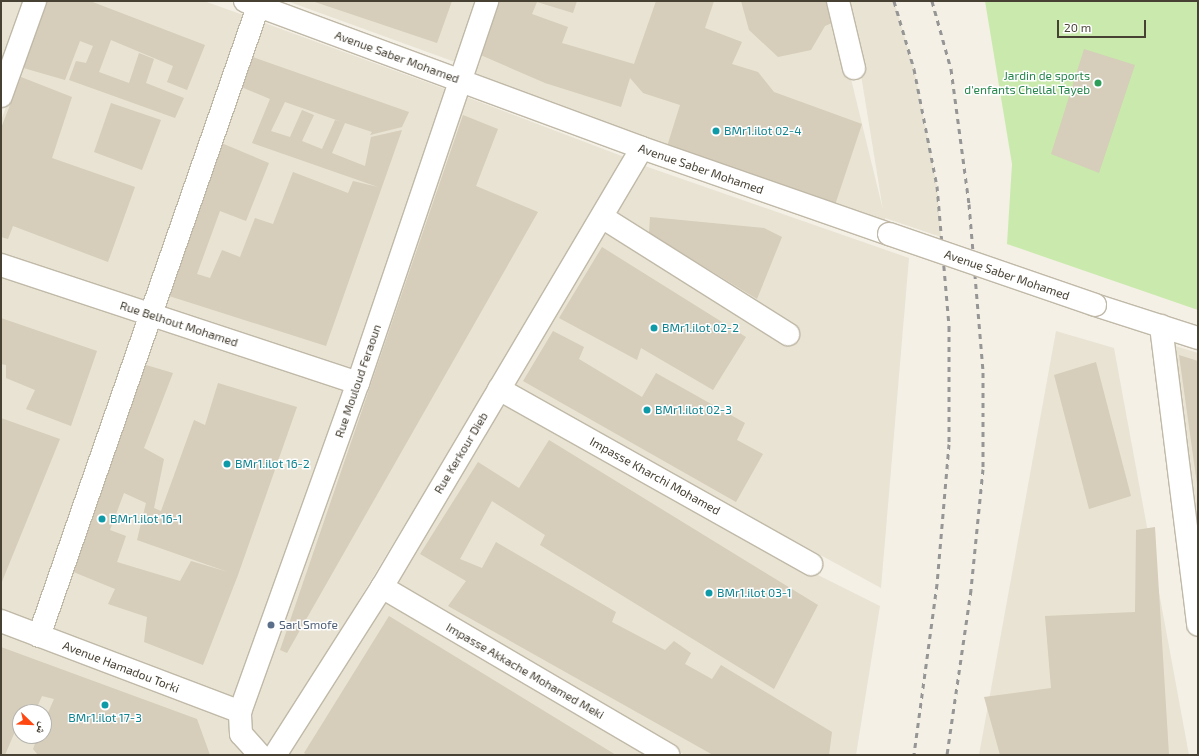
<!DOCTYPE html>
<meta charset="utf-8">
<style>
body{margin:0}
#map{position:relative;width:1199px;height:756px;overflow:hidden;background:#f4f0e5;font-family:"Exo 2","Noto Naskh Arabic",sans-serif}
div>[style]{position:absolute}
.residential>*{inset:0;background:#e8e3d3}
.green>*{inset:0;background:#c9eaac}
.building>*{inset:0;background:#d6cdba}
.roads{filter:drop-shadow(1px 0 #c0b9a8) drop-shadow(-1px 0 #c0b9a8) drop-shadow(0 1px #c0b9a8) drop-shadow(0 -1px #c0b9a8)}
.minor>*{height:22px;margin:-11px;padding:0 11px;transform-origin:11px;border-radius:11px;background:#fff}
.tertiary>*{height:22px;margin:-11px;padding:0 11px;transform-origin:11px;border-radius:11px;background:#fff}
.rail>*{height:3px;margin-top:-1.5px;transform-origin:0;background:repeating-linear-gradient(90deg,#969696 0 5px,transparent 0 10px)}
.bridges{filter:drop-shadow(1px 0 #c0b9a8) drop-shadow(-1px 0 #c0b9a8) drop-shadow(0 1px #c0b9a8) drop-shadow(0 -1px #c0b9a8)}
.tertiary-bridge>*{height:22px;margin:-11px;padding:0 11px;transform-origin:11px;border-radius:11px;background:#fff}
.dots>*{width:11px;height:11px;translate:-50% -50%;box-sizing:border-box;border:2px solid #fff;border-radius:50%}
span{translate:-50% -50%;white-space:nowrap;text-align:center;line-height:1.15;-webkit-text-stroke:3px #fff;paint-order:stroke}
.street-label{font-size:12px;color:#474134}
.leisure-label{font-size:12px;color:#27864d}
.right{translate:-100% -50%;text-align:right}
.culture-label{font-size:12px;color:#0d838f}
.left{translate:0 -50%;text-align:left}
.service-label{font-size:12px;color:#4e5e75}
.frame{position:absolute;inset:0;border:2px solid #474134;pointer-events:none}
.north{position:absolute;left:12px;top:704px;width:40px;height:40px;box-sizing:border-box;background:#fff;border:1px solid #b5b3ae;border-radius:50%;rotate:113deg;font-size:11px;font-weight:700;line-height:16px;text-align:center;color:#474134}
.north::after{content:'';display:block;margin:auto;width:14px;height:18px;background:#ff4711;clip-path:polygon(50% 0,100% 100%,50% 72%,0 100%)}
.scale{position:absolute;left:1057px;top:20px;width:89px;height:18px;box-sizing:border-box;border:2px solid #474134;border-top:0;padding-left:5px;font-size:12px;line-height:14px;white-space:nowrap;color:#474134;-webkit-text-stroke:3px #fff;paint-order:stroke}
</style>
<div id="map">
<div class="residential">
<div style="clip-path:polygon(1px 1px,26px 1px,1px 70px)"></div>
<div style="clip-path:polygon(44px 1px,204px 1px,246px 16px,144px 304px,1px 256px,1px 121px)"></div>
<div style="clip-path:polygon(287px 1px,476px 1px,455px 62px)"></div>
<div style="clip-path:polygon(493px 1px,832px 1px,883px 210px,859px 63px,842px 1px,894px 1px,914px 69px,937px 186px,941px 237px,885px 218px,889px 234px,467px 82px)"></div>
<div style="clip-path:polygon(262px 22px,448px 90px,353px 372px,161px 308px)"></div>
<div style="clip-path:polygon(464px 96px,627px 158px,268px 750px,249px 731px,249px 713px)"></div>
<div style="clip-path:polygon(642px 165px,909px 258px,881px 588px,511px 387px)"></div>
<div style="clip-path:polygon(1px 274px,139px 320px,34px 624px,1px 612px)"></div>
<div style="clip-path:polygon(155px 325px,346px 389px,236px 702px,50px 630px)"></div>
<div style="clip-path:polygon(1056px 331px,1114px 348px,1189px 755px,979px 755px)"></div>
<div style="clip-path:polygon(1172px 345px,1198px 353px,1198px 558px)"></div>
<div style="clip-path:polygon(502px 401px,806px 569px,880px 606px,856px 755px,685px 755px,394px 583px)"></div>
<div style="clip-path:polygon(385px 600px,650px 755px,285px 755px)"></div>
<div style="clip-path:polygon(evenodd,1px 631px,232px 719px,247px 755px,1px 755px,1px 631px,20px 712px,44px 712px,44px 736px,20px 736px,20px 712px)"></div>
</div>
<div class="green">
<div style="clip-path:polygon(985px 1px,1198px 1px,1198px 310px,1007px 244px,1012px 164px)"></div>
</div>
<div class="building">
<div style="clip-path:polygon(44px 1px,90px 1px,205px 45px,187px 90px,167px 82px,173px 66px,111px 40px,99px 72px,129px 83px,139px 53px,154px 59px,146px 83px,184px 98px,175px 118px,69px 80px,76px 61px,86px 63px,93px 46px,80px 41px,65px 80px,20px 67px)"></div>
<div style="clip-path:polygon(312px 1px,452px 1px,437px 43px)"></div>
<div style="clip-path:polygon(493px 1px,577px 1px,573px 13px,537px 2px,532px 14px,568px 27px,562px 43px,634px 64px,656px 1px,714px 1px,705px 28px,742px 42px,732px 64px,758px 72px,774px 92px,862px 124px,832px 214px,664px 156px,680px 105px,643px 93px,630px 78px,621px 107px,545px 83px,476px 53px)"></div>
<div style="clip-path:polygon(741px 1px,834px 1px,839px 20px,825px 26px,811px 50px,778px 57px,749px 30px)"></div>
<div style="clip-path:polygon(1084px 49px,1135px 65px,1099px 173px,1051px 154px)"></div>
<div style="clip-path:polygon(evenodd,250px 56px,409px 112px,402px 127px,370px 135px,372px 132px,345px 123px,332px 153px,365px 166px,371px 137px,402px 130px,326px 346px,169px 296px,219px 142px,269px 163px,246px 221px,220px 211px,197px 274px,210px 278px,222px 250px,240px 257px,255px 218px,273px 224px,293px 172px,348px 193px,353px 181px,378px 187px,252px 143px,270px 99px,239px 86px,250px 56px,285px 102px,342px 122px,335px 120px,322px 149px,302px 141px,314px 115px,302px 110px,290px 137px,271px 131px,285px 102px)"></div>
<div style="clip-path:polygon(21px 77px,72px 97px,52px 158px,135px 187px,108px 262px,13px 226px,8px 239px,1px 237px,1px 128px)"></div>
<div style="clip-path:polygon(111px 103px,161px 120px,142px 170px,94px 152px)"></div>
<div style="clip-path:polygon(463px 115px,498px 129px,476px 186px,538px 212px,287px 653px,280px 650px)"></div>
<div style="clip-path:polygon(650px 217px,764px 228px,782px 237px,757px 299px,649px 233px)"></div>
<div style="clip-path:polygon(602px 247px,746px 337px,713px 390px,641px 348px,637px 360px,559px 318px)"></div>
<div style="clip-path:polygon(1px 318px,97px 351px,71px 426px,26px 409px,35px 390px,6px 378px,6px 365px,1px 364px)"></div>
<div style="clip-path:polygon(553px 331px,584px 347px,579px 359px,642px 397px,656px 373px,745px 423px,737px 440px,763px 454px,736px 502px,523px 381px)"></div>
<div style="clip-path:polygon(1179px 355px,1198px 361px,1198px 484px,1197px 484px)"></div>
<div style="clip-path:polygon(1096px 362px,1131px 496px,1089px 509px,1054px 375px)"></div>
<div style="clip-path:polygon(evenodd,146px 365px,173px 373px,144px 448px,164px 459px,154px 508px,161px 511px,194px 420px,205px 425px,218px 383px,297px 407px,238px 575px,203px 665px,144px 642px,147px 617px,108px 604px,115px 589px,71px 571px,146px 365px,124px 493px,146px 503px,137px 540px,228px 572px,191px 561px,180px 581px,117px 562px,126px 536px,110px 530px,124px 493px)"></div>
<div style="clip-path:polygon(1px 418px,60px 439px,1px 584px)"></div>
<div style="clip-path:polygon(549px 440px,818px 605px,774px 689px,540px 545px,545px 535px,492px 501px,460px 559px,482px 568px,496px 542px,616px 612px,612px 622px,665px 650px,674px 641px,691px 653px,685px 664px,712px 679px,721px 665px,832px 732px,829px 755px,713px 755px,448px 606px,466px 581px,420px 554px,478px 462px,519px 488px)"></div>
<div style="clip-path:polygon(1155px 527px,1169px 755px,1000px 755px,984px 697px,1051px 688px,1045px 616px,1135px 612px,1136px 530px)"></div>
<div style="clip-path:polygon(389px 616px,616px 755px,307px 755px,304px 753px)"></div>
<div style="clip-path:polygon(1px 647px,197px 719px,210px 755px,38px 755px,33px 749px,38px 736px,44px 736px,44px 722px,54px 699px,42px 696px,35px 712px,20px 712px,20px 731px,16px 729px,5px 755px,1px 755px)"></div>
</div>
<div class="roads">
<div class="minor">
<div style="left:838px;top:1px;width:69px;rotate:76.6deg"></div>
<div style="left:1px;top:96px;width:101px;rotate:-70.3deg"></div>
<div style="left:602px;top:217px;width:220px;rotate:32.2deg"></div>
<div style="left:1px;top:265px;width:376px;rotate:18.3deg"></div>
<div style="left:1161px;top:326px;width:301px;rotate:82.9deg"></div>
<div style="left:499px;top:389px;width:358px;rotate:29.3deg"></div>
<div style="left:382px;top:587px;width:332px;rotate:30.4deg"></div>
<div style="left:1px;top:621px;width:256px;rotate:20.8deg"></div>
<div style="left:39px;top:636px;width:672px;rotate:-70.81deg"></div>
<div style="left:260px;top:755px;width:28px;rotate:-132deg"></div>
<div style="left:241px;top:734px;width:22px;rotate:-93deg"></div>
<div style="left:240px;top:712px;width:350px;rotate:-70.3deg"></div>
<div style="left:358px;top:383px;width:403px;rotate:-71.3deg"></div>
<div style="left:275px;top:755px;width:199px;rotate:-57.5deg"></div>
<div style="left:382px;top:587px;width:510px;rotate:-59.36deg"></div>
</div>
<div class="tertiary">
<div style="left:245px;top:1px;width:423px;rotate:20.3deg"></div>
<div style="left:642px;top:148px;width:262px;rotate:19.2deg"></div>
<div style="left:1095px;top:305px;width:108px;rotate:17.8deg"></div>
</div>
</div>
<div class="rail">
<div style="left:894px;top:1px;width:71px;rotate:73.6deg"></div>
<div style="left:914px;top:69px;width:119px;rotate:78.9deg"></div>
<div style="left:937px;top:186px;width:142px;rotate:85.1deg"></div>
<div style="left:949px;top:327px;width:117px;rotate:90deg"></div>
<div style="left:949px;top:444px;width:141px;rotate:94.9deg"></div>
<div style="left:937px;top:584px;width:173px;rotate:97.7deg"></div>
<div style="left:932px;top:1px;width:71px;rotate:74.4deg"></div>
<div style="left:951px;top:69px;width:136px;rotate:82.4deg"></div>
<div style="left:969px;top:204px;width:169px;rotate:85.2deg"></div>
<div style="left:983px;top:372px;width:97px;rotate:90deg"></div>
<div style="left:983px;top:469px;width:122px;rotate:95.7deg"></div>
<div style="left:971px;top:590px;width:167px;rotate:98.3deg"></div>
</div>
<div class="bridges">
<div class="tertiary-bridge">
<div style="left:889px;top:234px;width:218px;rotate:19deg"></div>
</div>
</div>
<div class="dots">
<div style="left:1098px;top:83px;background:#2e9e5b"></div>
<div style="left:716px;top:131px;background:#0f9aa8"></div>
<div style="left:654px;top:328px;background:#0f9aa8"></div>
<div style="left:647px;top:410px;background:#0f9aa8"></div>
<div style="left:227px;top:464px;background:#0f9aa8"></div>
<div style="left:102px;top:519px;background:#0f9aa8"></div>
<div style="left:709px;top:593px;background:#0f9aa8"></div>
<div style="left:271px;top:625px;background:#5c6f8a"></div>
<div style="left:105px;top:705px;background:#0f9aa8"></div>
</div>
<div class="street-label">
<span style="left:397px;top:57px;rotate:20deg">Avenue Saber Mohamed</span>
<span style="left:701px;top:169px;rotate:19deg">Avenue Saber Mohamed</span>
<span style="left:1007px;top:275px;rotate:19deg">Avenue Saber Mohamed</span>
<span style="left:179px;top:324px;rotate:18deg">Rue Belhout Mohamed</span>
<span style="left:358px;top:381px;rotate:-71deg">Rue Mouloud Feraoun</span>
<span style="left:461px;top:453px;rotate:-59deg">Rue Kerkour Dieb</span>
<span style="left:655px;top:476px;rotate:29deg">Impasse Kharchi Mohamed</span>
<span style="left:121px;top:667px;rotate:21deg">Avenue Hamadou Torki</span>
<span style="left:525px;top:671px;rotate:30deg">Impasse Akkache Mohamed Meki</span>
</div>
<div class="leisure-label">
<span class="right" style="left:1090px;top:83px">Jardin de sports<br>d'enfants Chellal Tayeb</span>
</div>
<div class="culture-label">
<span class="left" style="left:724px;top:131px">BMr1.ilot 02-4</span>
<span class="left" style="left:662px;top:328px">BMr1.ilot 02-2</span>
<span class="left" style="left:655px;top:410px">BMr1.ilot 02-3</span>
<span class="left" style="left:235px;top:464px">BMr1.ilot 16-2</span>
<span class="left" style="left:110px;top:519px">BMr1.ilot 16-1</span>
<span class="left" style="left:717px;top:593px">BMr1.ilot 03-1</span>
<span style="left:105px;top:718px">BMr1.ilot 17-3</span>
</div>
<div class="service-label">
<span class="left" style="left:279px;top:625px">Sarl Smofe</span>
</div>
<div class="frame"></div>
<div class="north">ش</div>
<div class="scale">20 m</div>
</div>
